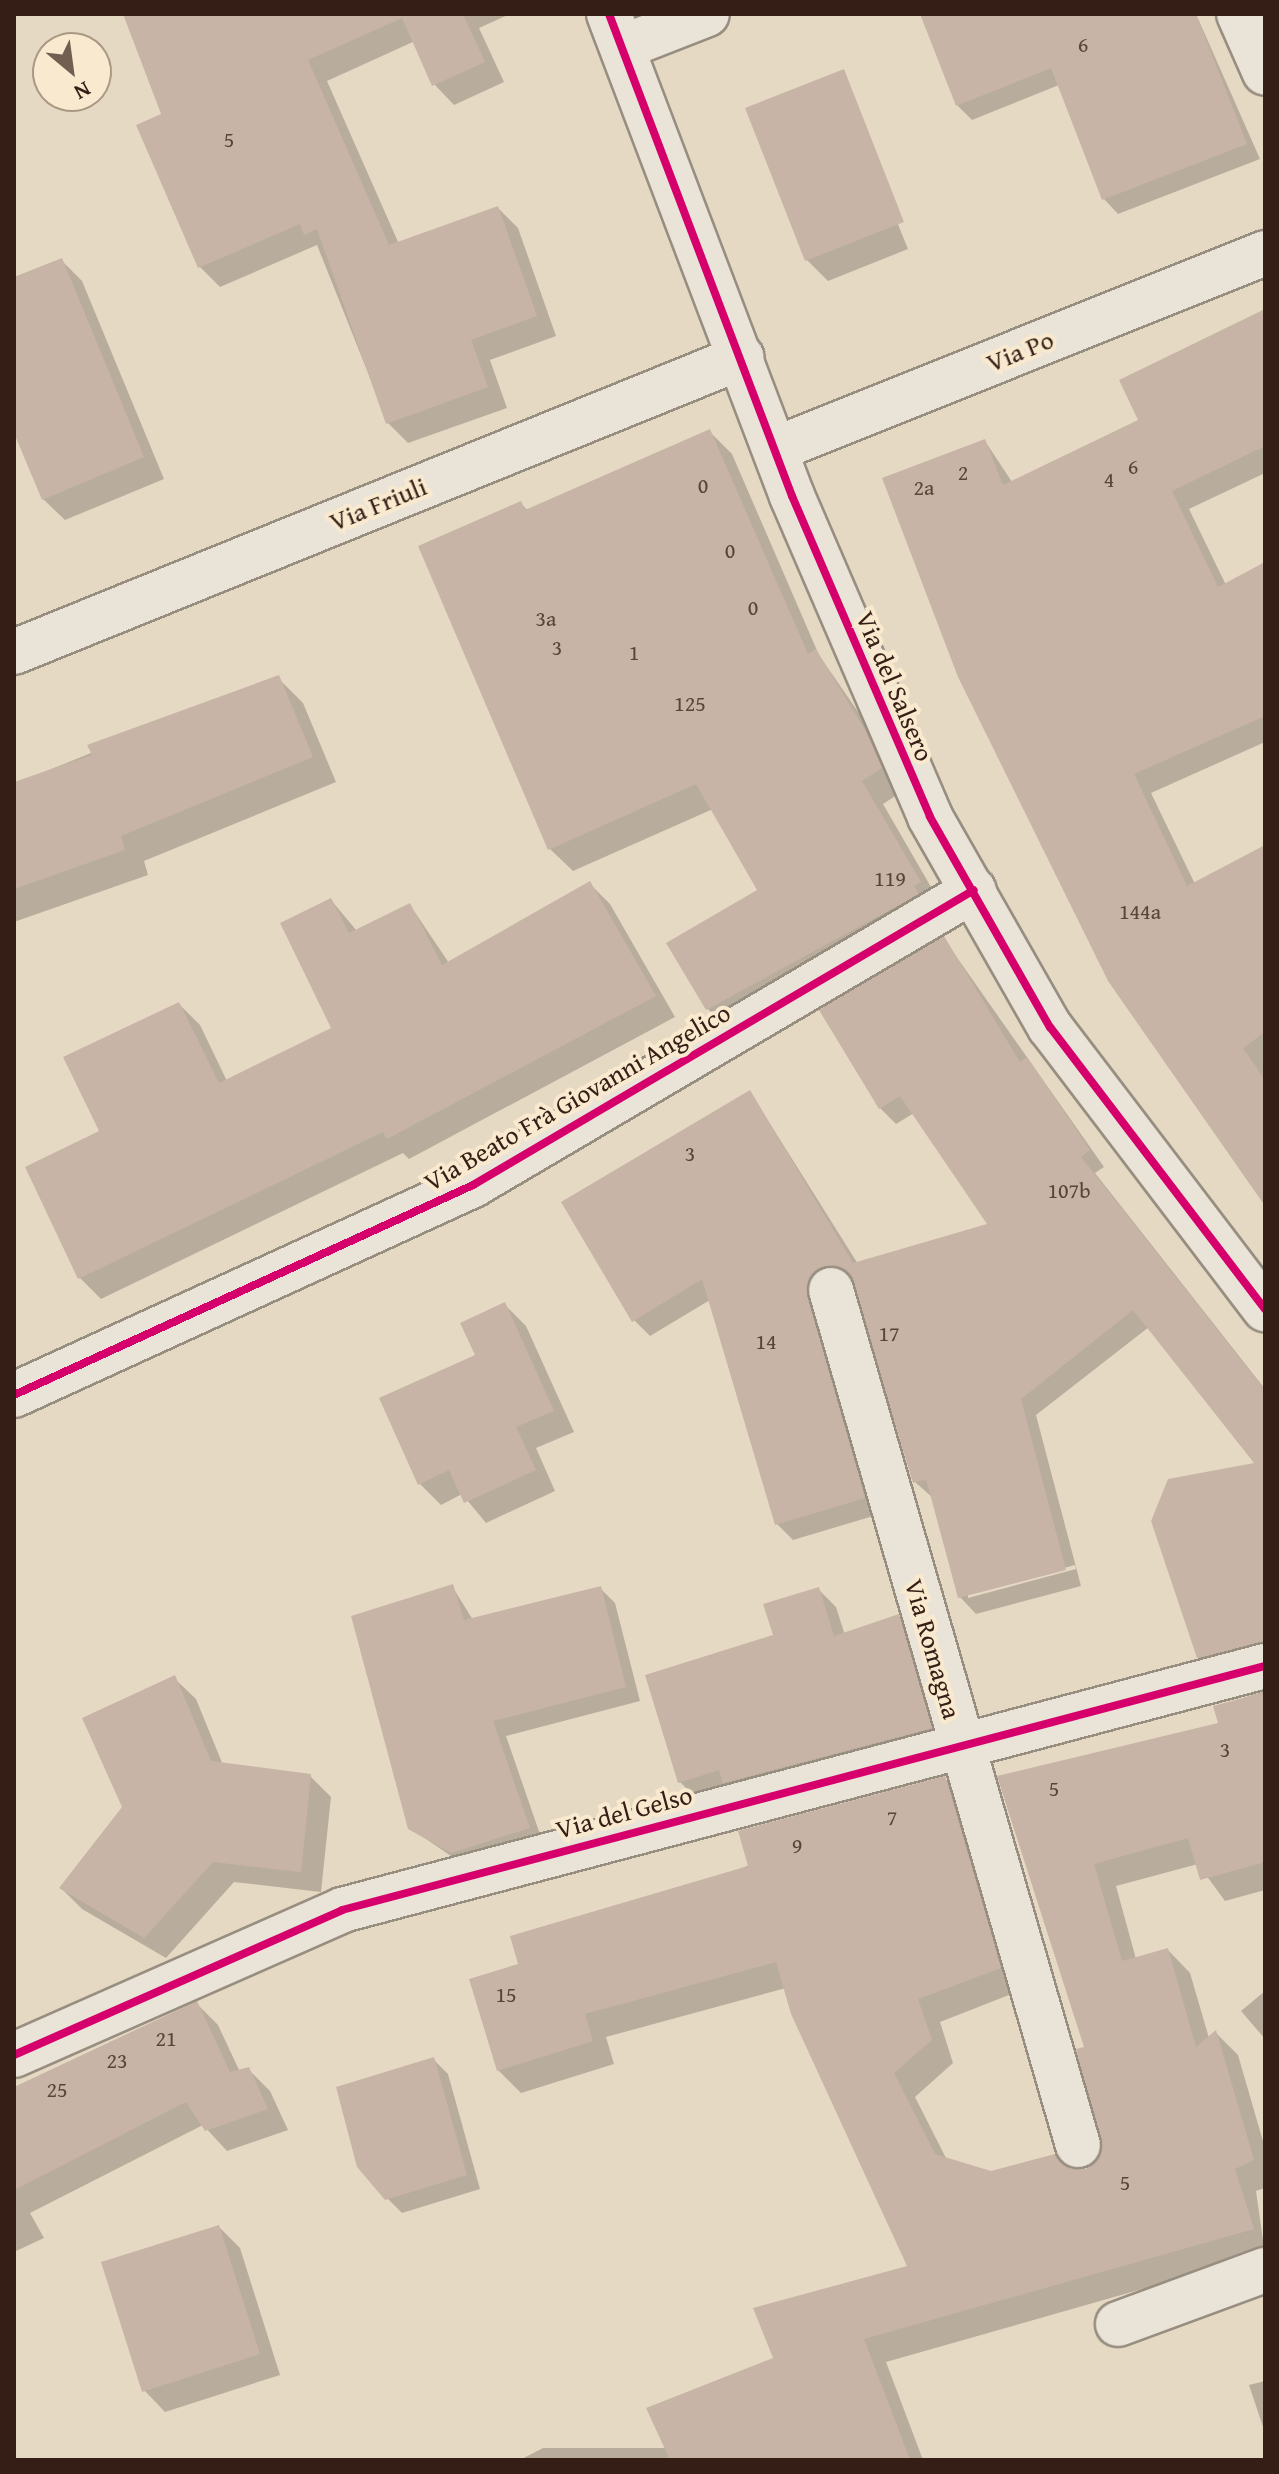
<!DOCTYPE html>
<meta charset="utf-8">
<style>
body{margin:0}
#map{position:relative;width:1279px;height:2474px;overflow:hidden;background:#e6d9c3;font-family:"Gentium Book Plus",serif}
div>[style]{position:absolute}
.shadow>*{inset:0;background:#0003}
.building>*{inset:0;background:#c8b4a7}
.roads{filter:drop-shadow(2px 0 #988e80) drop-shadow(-2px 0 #988e80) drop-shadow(0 2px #988e80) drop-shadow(0 -2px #988e80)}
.minor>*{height:44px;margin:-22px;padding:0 22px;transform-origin:22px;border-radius:22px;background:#eae3d8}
.cycleway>*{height:8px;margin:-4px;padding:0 4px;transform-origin:4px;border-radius:4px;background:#d6006c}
span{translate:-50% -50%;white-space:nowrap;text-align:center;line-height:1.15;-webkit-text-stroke:8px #f8e9cf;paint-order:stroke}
.number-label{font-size:22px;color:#5a443a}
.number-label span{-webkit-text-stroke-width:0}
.street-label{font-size:26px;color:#351e15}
.frame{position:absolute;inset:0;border:16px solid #351e15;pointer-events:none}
.north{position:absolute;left:32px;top:32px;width:80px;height:80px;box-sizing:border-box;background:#f8e9cf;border:2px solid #aa9885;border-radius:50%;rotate:151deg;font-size:22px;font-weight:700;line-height:32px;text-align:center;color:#351e15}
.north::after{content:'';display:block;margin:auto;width:28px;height:36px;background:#735f52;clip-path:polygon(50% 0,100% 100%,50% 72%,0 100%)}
</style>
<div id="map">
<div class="shadow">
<div style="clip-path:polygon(125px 14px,510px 14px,479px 28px,504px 82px,454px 105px,434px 84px,415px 41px,327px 81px,399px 244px,498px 208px,518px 228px,556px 336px,490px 360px,507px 408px,408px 443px,388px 423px,317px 245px,220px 287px,200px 267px,163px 115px)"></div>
<div style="clip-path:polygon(922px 14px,1196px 14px,1260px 159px,1118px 214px,1104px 199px,1059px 85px,972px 120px,957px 105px)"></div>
<div style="clip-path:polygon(847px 99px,908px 249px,828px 281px,807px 260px)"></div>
<div style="clip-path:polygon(61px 260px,82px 281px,164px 479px,65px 520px,43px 499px,14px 427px,14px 280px)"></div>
<div style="clip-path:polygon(1265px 315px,1265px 473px,1189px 509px,1226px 585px,1265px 564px,1265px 742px,1151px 793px,1195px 884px,1265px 847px,1265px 1200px,985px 441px,1012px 482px,1141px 421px)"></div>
<div style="clip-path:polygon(709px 431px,732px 454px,819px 655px,887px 754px,903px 791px,883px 804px,942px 906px,730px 1031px,707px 1008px,760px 891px,713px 809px,573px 871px,550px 849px,521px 503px,528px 511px)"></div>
<div style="clip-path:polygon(278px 678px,303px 703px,336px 782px,144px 861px,148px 875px,14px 922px,14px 784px)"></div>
<div style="clip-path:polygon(589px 883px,610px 904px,675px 1017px,409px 1159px,403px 1153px,101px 1299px,80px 1278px,101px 1132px,179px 1004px,200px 1025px,227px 1081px,334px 1029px,331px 900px,357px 931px,410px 905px,449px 963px)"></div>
<div style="clip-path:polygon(evenodd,944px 939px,1104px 1167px,1095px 1173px,1265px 1389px,1265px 1472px,1149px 1327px,1036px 1415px,1081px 1586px,976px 1614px,960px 1597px,933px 1498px,915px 1482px,858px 1285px,842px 1281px,880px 1514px,793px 1540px,777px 1524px,710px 1300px,650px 1336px,634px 1320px,750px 1092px,858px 1264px,990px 1225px,914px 1113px,896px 1124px,880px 1108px,944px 939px,1075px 1565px,1076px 1569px,968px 1598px,968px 1594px,1075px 1565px)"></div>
<div style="clip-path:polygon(505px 1305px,526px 1326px,574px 1432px,536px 1448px,555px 1491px,486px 1523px,462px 1494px,441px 1505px,420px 1484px)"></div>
<div style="clip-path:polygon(1265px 1520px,1265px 1661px,1213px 1672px,1198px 1657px)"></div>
<div style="clip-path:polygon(452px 1586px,473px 1620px,600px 1588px,615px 1603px,640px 1701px,506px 1736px,543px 1843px,467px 1867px,410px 1828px)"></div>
<div style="clip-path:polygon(818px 1589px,836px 1607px,845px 1635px,898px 1617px,916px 1635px,949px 1746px,698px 1800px,680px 1782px,775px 1636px)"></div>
<div style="clip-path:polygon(174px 1678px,196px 1699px,223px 1765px,310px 1776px,331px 1797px,321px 1892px,234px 1882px,166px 1958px,82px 1909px,61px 1888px,124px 1807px)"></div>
<div style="clip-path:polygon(1265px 1691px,1265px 1890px,1225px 1901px,1198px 1864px,1116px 1886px,1136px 1959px,1168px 1950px,1190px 1973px,1209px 2038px,1216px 2033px,1238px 2055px,1265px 2148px,1265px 2188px,1256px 2191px,1265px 2254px,886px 2362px,923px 2460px,520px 2460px,543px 2448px,666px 2448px,775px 2359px,910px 2267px,786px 1988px,606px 2037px,614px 2064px,521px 2093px,498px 2070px,521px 1965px,945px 1779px,968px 1801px,1022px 1990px,940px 2022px,953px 2063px,915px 2097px,947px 2160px,991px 2173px,1087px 2171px,1105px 2151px,1086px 2049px,1000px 1777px,1221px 1724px,1215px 1707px)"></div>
<div style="clip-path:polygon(1265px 1991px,1265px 2039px,1241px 2011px)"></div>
<div style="clip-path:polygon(197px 2004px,218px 2025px,240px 2072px,249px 2070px,270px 2091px,288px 2130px,227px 2151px,203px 2125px,30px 2213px,44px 2238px,14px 2252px,14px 2090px)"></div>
<div style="clip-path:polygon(433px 2059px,448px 2074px,480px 2189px,402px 2213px,387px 2198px)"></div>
<div style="clip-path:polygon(219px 2227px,240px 2248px,280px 2375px,165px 2412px,144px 2390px)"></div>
<div style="clip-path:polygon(1265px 2381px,1265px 2433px,1249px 2385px)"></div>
</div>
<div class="building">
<div style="clip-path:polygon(123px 14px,463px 14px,485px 62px,432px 86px,402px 18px,308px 60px,389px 245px,498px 206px,537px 316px,471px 340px,488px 387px,386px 424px,317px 229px,304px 235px,300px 224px,198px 268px,136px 125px,161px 114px)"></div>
<div style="clip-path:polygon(920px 14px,1196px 14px,1247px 144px,1102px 200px,1051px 68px,956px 106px)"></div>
<div style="clip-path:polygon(844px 69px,904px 222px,805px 261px,745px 108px)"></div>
<div style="clip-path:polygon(62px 258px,144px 457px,42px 500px,14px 433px,14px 277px)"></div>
<div style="clip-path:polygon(1265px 309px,1265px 446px,1172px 491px,1218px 587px,1265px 562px,1265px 716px,1134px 774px,1187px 886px,1265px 845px,1265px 1032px,1243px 1048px,1265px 1080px,1265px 1206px,1108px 981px,958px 677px,882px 478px,985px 439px,1003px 485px,1138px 420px,1119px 380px)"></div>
<div style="clip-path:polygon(710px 429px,808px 654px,816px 649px,865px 730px,882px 768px,862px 781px,921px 882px,914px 886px,919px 894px,706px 1010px,666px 943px,757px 890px,696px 784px,548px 850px,418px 546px,521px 501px,525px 510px)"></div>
<div style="clip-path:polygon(279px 675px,313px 757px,121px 836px,125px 850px,14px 889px,14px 782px,92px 755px,87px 745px)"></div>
<div style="clip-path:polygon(590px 881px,656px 996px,387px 1139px,383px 1132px,78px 1279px,25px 1167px,99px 1131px,63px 1057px,179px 1002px,219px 1083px,331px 1028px,280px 923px,331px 898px,349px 933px,410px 903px,442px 965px)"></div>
<div style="clip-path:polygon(944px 936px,1020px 1062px,1027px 1057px,1090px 1150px,1081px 1157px,1265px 1390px,1265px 1642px,1197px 1658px,1151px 1521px,1168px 1479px,1254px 1463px,1133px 1310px,1021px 1399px,1066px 1570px,958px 1598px,926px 1479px,913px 1483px,849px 1273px,823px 1266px,813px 1273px,807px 1296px,865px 1498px,775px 1525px,702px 1279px,632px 1322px,561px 1202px,750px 1090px,853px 1263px,987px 1224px,900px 1096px,879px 1109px,819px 1010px)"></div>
<div style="clip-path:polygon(505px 1302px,554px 1411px,516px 1427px,536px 1470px,464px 1503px,449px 1470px,418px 1485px,379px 1398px,475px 1355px,460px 1323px)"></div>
<div style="clip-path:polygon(453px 1584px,464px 1620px,601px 1586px,626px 1687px,493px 1721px,530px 1828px,451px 1853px,408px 1829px,351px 1616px)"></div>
<div style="clip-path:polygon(819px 1587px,834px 1636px,899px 1614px,932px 1728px,723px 1783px,719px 1770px,678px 1783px,645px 1675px,773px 1635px,763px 1604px)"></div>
<div style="clip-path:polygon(175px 1675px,211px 1761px,311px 1774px,301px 1872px,213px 1862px,144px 1938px,59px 1888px,122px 1807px,82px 1718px)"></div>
<div style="clip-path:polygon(1265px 1692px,1265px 1862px,1200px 1880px,1188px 1838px,1094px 1864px,1122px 1961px,1168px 1948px,1196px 2047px,1216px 2030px,1254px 2160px,1235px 2169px,1254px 2229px,864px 2339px,910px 2460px,670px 2460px,646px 2408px,773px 2358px,753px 2308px,907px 2266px,791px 2014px,776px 1962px,585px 2014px,593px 2041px,497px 2071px,469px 1979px,518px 1964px,510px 1936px,748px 1866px,738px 1831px,945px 1776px,1001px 1968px,918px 1999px,932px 2040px,894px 2073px,935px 2154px,991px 2171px,1055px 2154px,1071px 2169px,1086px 2169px,1102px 2150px,1076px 2049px,1084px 2047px,997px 1776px,1218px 1723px,1213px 1706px)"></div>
<div style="clip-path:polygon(197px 2001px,230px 2072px,249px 2067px,268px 2109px,205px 2131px,186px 2102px,14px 2190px,14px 2087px)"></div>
<div style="clip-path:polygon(434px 2057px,467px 2175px,385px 2200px,357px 2167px,336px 2087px)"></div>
<div style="clip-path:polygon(219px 2225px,260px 2354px,142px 2392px,101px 2262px)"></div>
</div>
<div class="roads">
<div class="minor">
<div style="left:609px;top:14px;width:516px;rotate:69.21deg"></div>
<div style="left:792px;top:496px;width:349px;rotate:66.7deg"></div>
<div style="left:930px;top:817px;width:242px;rotate:60.3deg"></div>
<div style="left:1050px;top:1027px;width:355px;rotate:52.7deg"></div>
<div style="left:1239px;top:14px;width:64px;rotate:66.2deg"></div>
<div style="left:623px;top:47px;width:90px;rotate:-21.4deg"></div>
<div style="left:776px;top:449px;width:527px;rotate:-21.84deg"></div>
<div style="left:14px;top:652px;width:785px;rotate:-22.06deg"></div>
<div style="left:831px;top:1290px;width:890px;rotate:73.89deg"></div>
<div style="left:14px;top:1395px;width:505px;rotate:-24.58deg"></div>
<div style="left:473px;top:1185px;width:581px;rotate:-30.49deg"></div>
<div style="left:14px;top:2055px;width:359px;rotate:-23.8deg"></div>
<div style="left:342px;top:1910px;width:955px;rotate:-14.81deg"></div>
<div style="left:1118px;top:2324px;width:157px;rotate:-20.2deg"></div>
</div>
</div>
<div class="cycleway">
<div style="left:609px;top:14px;width:516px;rotate:69.21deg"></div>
<div style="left:792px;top:496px;width:349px;rotate:66.7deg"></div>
<div style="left:930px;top:817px;width:242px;rotate:60.3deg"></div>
<div style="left:1050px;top:1027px;width:355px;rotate:52.7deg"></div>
<div style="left:14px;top:1395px;width:505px;rotate:-24.58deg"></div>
<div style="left:473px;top:1185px;width:581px;rotate:-30.49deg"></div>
<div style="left:14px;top:2055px;width:359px;rotate:-23.8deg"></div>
<div style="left:342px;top:1910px;width:955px;rotate:-14.81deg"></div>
</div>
<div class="number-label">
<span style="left:1083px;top:45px">6</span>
<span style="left:229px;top:140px">5</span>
<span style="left:1133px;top:467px">6</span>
<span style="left:963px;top:473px">2</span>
<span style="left:1109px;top:480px">4</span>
<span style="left:703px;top:486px">0</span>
<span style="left:924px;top:488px">2a</span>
<span style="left:730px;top:551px">0</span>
<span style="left:753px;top:608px">0</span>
<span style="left:546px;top:619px">3a</span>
<span style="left:557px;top:648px">3</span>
<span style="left:634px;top:653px">1</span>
<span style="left:690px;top:704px">125</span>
<span style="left:890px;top:879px">119</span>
<span style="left:1140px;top:912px">144a</span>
<span style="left:690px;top:1154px">3</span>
<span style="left:1069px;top:1191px">107b</span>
<span style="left:889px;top:1334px">17</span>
<span style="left:766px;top:1342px">14</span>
<span style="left:1225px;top:1750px">3</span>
<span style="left:1054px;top:1789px">5</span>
<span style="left:892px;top:1818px">7</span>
<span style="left:797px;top:1846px">9</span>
<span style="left:506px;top:1995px">15</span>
<span style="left:166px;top:2039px">21</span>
<span style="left:117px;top:2061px">23</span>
<span style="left:57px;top:2090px">25</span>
<span style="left:1125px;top:2183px">5</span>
</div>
<div class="street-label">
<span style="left:1020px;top:351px;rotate:-22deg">Via Po</span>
<span style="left:378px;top:504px;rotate:-22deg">Via Friuli</span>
<span style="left:895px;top:686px;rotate:67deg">Via del Salsero</span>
<span style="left:577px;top:1097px;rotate:-30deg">Via Beato Frà Giovanni Angelico</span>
<span style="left:933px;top:1649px;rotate:74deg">Via Romagna</span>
<span style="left:624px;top:1812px;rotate:-15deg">Via del Gelso</span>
</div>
<div class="frame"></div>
<div class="north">N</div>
</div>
